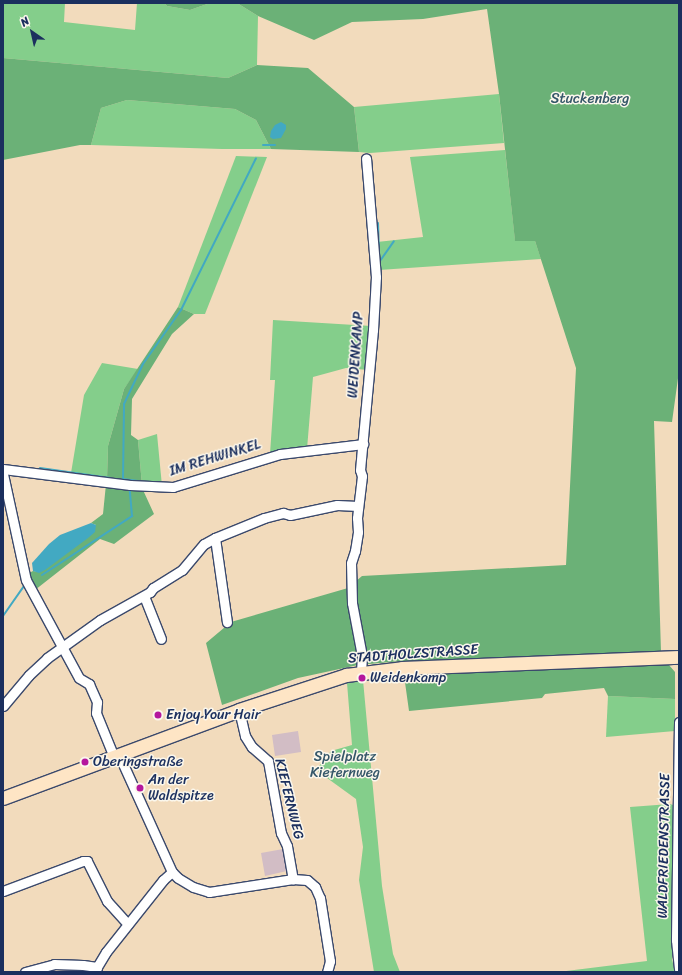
<!DOCTYPE html>
<meta charset="utf-8">
<style>
body{margin:0}
#map{position:relative;width:682px;height:975px;overflow:hidden;background:#f2dbbc;font-family:Sriracha,sans-serif}
div>[style]{position:absolute}
.industrial>*{inset:0;background:#d2bdc5}
.green>*{inset:0;background:#84ce8b}
.forest>*{inset:0;background:#6bb177}
.water>*{inset:0;background:#42a9c2}
.stream>*{height:2px;margin:-1px;padding:0 1px;transform-origin:1px;border-radius:1px;background:#42a9c2}
.roads{filter:drop-shadow(1px 0 #3b496c) drop-shadow(-1px 0 #3b496c) drop-shadow(0 1px #3b496c) drop-shadow(0 -1px #3b496c)}
.street>*{height:9px;margin:-4.5px;padding:0 4.5px;transform-origin:4.5px;border-radius:4.5px;background:#fff}
.secondary>*{height:13px;margin:-6.5px;padding:0 6.5px;transform-origin:6.5px;border-radius:6.5px;background:#fee5c5}
.dots>*{width:11px;height:11px;translate:-50% -50%;box-sizing:border-box;border:2px solid #fbf7ec;border-radius:50%}
span{translate:-50% -50%;white-space:nowrap;text-align:center;line-height:1.15;-webkit-text-stroke:3px #fbf7ec;paint-order:stroke}
.park-label{font-size:14px;color:#355769}
.street-label{font-size:14px;color:#1b2f5e}
.poi-label{font-size:14px;color:#1b2f5e}
.left{translate:0 -50%;text-align:left}
.frame{position:absolute;inset:0;border:4px solid #1b2f5e;pointer-events:none}
.north{position:absolute;left:12px;top:12px;width:40px;height:40px;-webkit-text-stroke:3px #fbf7ec;paint-order:stroke;rotate:326deg;font-size:11px;font-weight:700;line-height:16px;text-align:center;color:#1b2f5e}
.north::after{content:'';display:block;margin:auto;width:14px;height:18px;background:#1b2f5e;clip-path:polygon(50% 0,100% 100%,50% 72%,0 100%)}
</style>
<div id="map">
<div class="industrial">
<div style="clip-path:polygon(298px 731px,301px 752px,275px 756px,272px 735px)"></div>
<div style="clip-path:polygon(283px 849px,287px 871px,265px 876px,261px 853px)"></div>
</div>
<div class="green">
<div style="clip-path:polygon(3px 3px,65px 3px,64px 22px,135px 30px,137px 3px,164px 3px,167px 6px,190px 10px,210px 3px,237px 3px,258px 16px,257px 65px,228px 78px,3px 58px)"></div>
<div style="clip-path:polygon(499px 94px,504px 143px,370px 153px,359px 152px,354px 107px)"></div>
<div style="clip-path:polygon(127px 100px,235px 109px,256px 120px,271px 149px,222px 149px,91px 145px,101px 108px)"></div>
<div style="clip-path:polygon(505px 150px,515px 240px,535px 241px,541px 259px,379px 270px,377px 242px,423px 237px,410px 157px)"></div>
<div style="clip-path:polygon(236px 156px,267px 157px,205px 314px,194px 314px,178px 307px)"></div>
<div style="clip-path:polygon(273px 320px,371px 326px,368px 370px,346px 368px,313px 377px,307px 449px,270px 454px,275px 380px,270px 380px)"></div>
<div style="clip-path:polygon(102px 363px,138px 369px,124px 389px,108px 446px,107px 479px,71px 473px,84px 395px)"></div>
<div style="clip-path:polygon(157px 434px,162px 486px,142px 485px,138px 440px)"></div>
<div style="clip-path:polygon(363px 680px,382px 886px,393px 954px,400px 972px,374px 972px,359px 880px,363px 847px,356px 799px,316px 770px,331px 751px,352px 745px,347px 683px)"></div>
<div style="clip-path:polygon(608px 696px,675px 699px,675px 731px,606px 737px)"></div>
<div style="clip-path:polygon(670px 804px,676px 806px,675px 906px,672px 959px,675px 972px,558px 972px,647px 961px,630px 807px)"></div>
</div>
<div class="forest">
<div style="clip-path:polygon(164px 3px,210px 3px,190px 10px,167px 6px)"></div>
<div style="clip-path:polygon(237px 3px,679px 3px,679px 371px,672px 422px,654px 421px,661px 652px,663px 662px,669px 665px,675px 672px,675px 699px,608px 696px,604px 688px,545px 694px,542px 698px,409px 711px,402px 661px,358px 665px,298px 678px,222px 705px,206px 643px,231px 622px,348px 588px,362px 576px,566px 565px,576px 368px,535px 241px,515px 241px,499px 94px,487px 9px,423px 19px,352px 22px,314px 40px,258px 16px)"></div>
<div style="clip-path:polygon(3px 58px,228px 78px,257px 65px,308px 68px,354px 107px,359px 152px,271px 149px,256px 120px,235px 109px,127px 100px,101px 108px,91px 145px,80px 145px,3px 160px)"></div>
<div style="clip-path:polygon(178px 307px,194px 314px,172px 334px,132px 399px,131px 435px,138px 440px,142px 485px,107px 479px,108px 446px,124px 389px)"></div>
<div style="clip-path:polygon(106px 484px,143px 490px,154px 514px,114px 544px,100px 539px,35px 590px,29px 573px,33px 571px,39px 572px,96px 525px,91px 523px,103px 514px)"></div>
</div>
<div class="water">
<div style="clip-path:polygon(281px 122px,286px 125px,286px 129px,281px 138px,273px 139px,270px 137px,271px 131px,275px 125px)"></div>
<div style="clip-path:polygon(91px 523px,96px 525px,95px 532px,88px 538px,45px 570px,39px 573px,33px 571px,32px 563px,49px 544px,60px 535px)"></div>
</div>
<div class="stream">
<div style="left:263px;top:145px;width:12px"></div>
<div style="left:378px;top:223px;width:37px;rotate:88deg"></div>
<div style="left:380px;top:261px;width:24px;rotate:-55deg"></div>
<div style="left:40px;top:468px;width:71px;rotate:8.1deg"></div>
<div style="left:138px;top:481px;width:15px;rotate:-172deg"></div>
<div style="left:123px;top:479px;width:75px;rotate:-89.2deg"></div>
<div style="left:124px;top:404px;width:44px;rotate:-64.6deg"></div>
<div style="left:143px;top:364px;width:66px;rotate:-54.9deg"></div>
<div style="left:181px;top:310px;width:169px;rotate:-63.7deg"></div>
<div style="left:42px;top:575px;width:108px;rotate:-33.2deg"></div>
<div style="left:132px;top:516px;width:25px;rotate:-95deg"></div>
<div style="left:3px;top:616px;width:37px;rotate:-55deg"></div>
</div>
<div class="roads">
<div class="street">
<div style="left:3px;top:469px;width:128px;rotate:7.2deg"></div>
<div style="left:130px;top:485px;width:43px;rotate:2.7deg"></div>
<div style="left:173px;top:487px;width:112px;rotate:-17.1deg"></div>
<div style="left:280px;top:454px;width:84px;rotate:-6.9deg"></div>
<div style="left:3px;top:474px;width:108px;rotate:77.8deg"></div>
<div style="left:26px;top:580px;width:111px;rotate:61.6deg"></div>
<div style="left:79px;top:678px;width:12px;rotate:31deg"></div>
<div style="left:89px;top:684px;width:20px;rotate:66deg"></div>
<div style="left:97px;top:702px;width:11px;rotate:95deg"></div>
<div style="left:96px;top:713px;width:48px;rotate:67.8deg"></div>
<div style="left:215px;top:538px;width:85px;rotate:81.9deg"></div>
<div style="left:144px;top:596px;width:46px;rotate:68.4deg"></div>
<div style="left:361px;top:671px;width:15px;rotate:-86deg"></div>
<div style="left:362px;top:656px;width:54px;rotate:-100.7deg"></div>
<div style="left:352px;top:603px;width:40px;rotate:-91.4deg"></div>
<div style="left:351px;top:563px;width:13px;rotate:-72deg"></div>
<div style="left:355px;top:551px;width:19px;rotate:-81deg"></div>
<div style="left:358px;top:532px;width:14px;rotate:-94deg"></div>
<div style="left:357px;top:518px;width:42px;rotate:-83.2deg"></div>
<div style="left:362px;top:476px;width:6px;rotate:-108deg"></div>
<div style="left:360px;top:470px;width:141px;rotate:-84.7deg"></div>
<div style="left:373px;top:330px;width:53px;rotate:-86.8deg"></div>
<div style="left:376px;top:277px;width:119px;rotate:-94.8deg"></div>
<div style="left:3px;top:706px;width:40px;rotate:-50deg"></div>
<div style="left:29px;top:675px;width:25px;rotate:-43deg"></div>
<div style="left:47px;top:658px;width:65px;rotate:-35.6deg"></div>
<div style="left:100px;top:620px;width:57px;rotate:-29.2deg"></div>
<div style="left:150px;top:592px;width:5px;rotate:-53deg"></div>
<div style="left:153px;top:588px;width:34px;rotate:-32deg"></div>
<div style="left:182px;top:570px;width:34px;rotate:-50deg"></div>
<div style="left:204px;top:544px;width:13px;rotate:-29deg"></div>
<div style="left:215px;top:538px;width:53px;rotate:-22.2deg"></div>
<div style="left:264px;top:518px;width:20px;rotate:-15deg"></div>
<div style="left:283px;top:513px;width:7px;rotate:16deg"></div>
<div style="left:290px;top:515px;width:48px;rotate:-12deg"></div>
<div style="left:337px;top:505px;width:21px;rotate:3deg"></div>
<div style="left:239px;top:710px;width:27px;rotate:77deg"></div>
<div style="left:245px;top:736px;width:13px;rotate:58deg"></div>
<div style="left:252px;top:747px;width:21px;rotate:41deg"></div>
<div style="left:268px;top:761px;width:73px;rotate:79.8deg"></div>
<div style="left:281px;top:833px;width:14px;rotate:65deg"></div>
<div style="left:287px;top:846px;width:34px;rotate:80deg"></div>
<div style="left:679px;top:722px;width:218px;rotate:90.8deg"></div>
<div style="left:676px;top:940px;width:30px;rotate:84deg"></div>
<div style="left:172px;top:872px;width:8px;rotate:45deg"></div>
<div style="left:178px;top:878px;width:17px;rotate:31deg"></div>
<div style="left:193px;top:887px;width:17px;rotate:17deg"></div>
<div style="left:209px;top:892px;width:85px;rotate:-8.8deg"></div>
<div style="left:293px;top:879px;width:14px;rotate:4deg"></div>
<div style="left:307px;top:880px;width:11px;rotate:41deg"></div>
<div style="left:315px;top:887px;width:12px;rotate:66deg"></div>
<div style="left:320px;top:898px;width:64px;rotate:81deg"></div>
<div style="left:330px;top:961px;width:11px;rotate:105deg"></div>
<div style="left:3px;top:891px;width:85px;rotate:-20.6deg"></div>
<div style="left:83px;top:861px;width:4px"></div>
<div style="left:87px;top:861px;width:45px;rotate:63.4deg"></div>
<div style="left:107px;top:901px;width:31px;rotate:48deg"></div>
<div style="left:25px;top:972px;width:30px;rotate:-15deg"></div>
<div style="left:54px;top:964px;width:29px;rotate:2deg"></div>
<div style="left:83px;top:965px;width:14px;rotate:8deg"></div>
<div style="left:96px;top:972px;width:5px;rotate:-79deg"></div>
<div style="left:97px;top:967px;width:17px;rotate:-59deg"></div>
<div style="left:106px;top:952px;width:92px;rotate:-51.6deg"></div>
<div style="left:163px;top:880px;width:12px;rotate:-42deg"></div>
<div style="left:172px;top:872px;width:128px;rotate:-114.4deg"></div>
</div>
<div class="secondary">
<div style="left:3px;top:798px;width:252px;rotate:-20.4deg"></div>
<div style="left:239px;top:710px;width:113px;rotate:-18.1deg"></div>
<div style="left:346px;top:675px;width:56px;rotate:-7.1deg"></div>
<div style="left:402px;top:668px;width:277px;rotate:-2.3deg"></div>
</div>
</div>
<div class="dots">
<div style="left:362px;top:678px;background:#b5179e"></div>
<div style="left:158px;top:715px;background:#b5179e"></div>
<div style="left:85px;top:762px;background:#b5179e"></div>
<div style="left:140px;top:788px;background:#b5179e"></div>
</div>
<div class="park-label">
<span style="left:590px;top:99px">Stuckenberg</span>
<span style="left:345px;top:765px">Spielplatz<br>Kiefernweg</span>
</div>
<div class="street-label">
<span style="left:356px;top:355px;rotate:-86deg">WEIDENKAMP</span>
<span style="left:215px;top:458px;rotate:-17deg">IM REHWINKEL</span>
<span style="left:413px;top:654px;rotate:-4deg">STADTHOLZSTRASSE</span>
<span style="left:289px;top:799px;rotate:76deg">KIEFERNWEG</span>
<span style="left:664px;top:846px;rotate:-89deg">WALDFRIEDENSTRASSE</span>
</div>
<div class="poi-label">
<span class="left" style="left:370px;top:678px">Weidenkamp</span>
<span class="left" style="left:166px;top:715px">Enjoy Your Hair</span>
<span class="left" style="left:93px;top:762px">Oberingstraße</span>
<span class="left" style="left:148px;top:788px">An der<br>Waldspitze</span>
</div>
<div class="frame"></div>
<div class="north">N</div>
</div>
